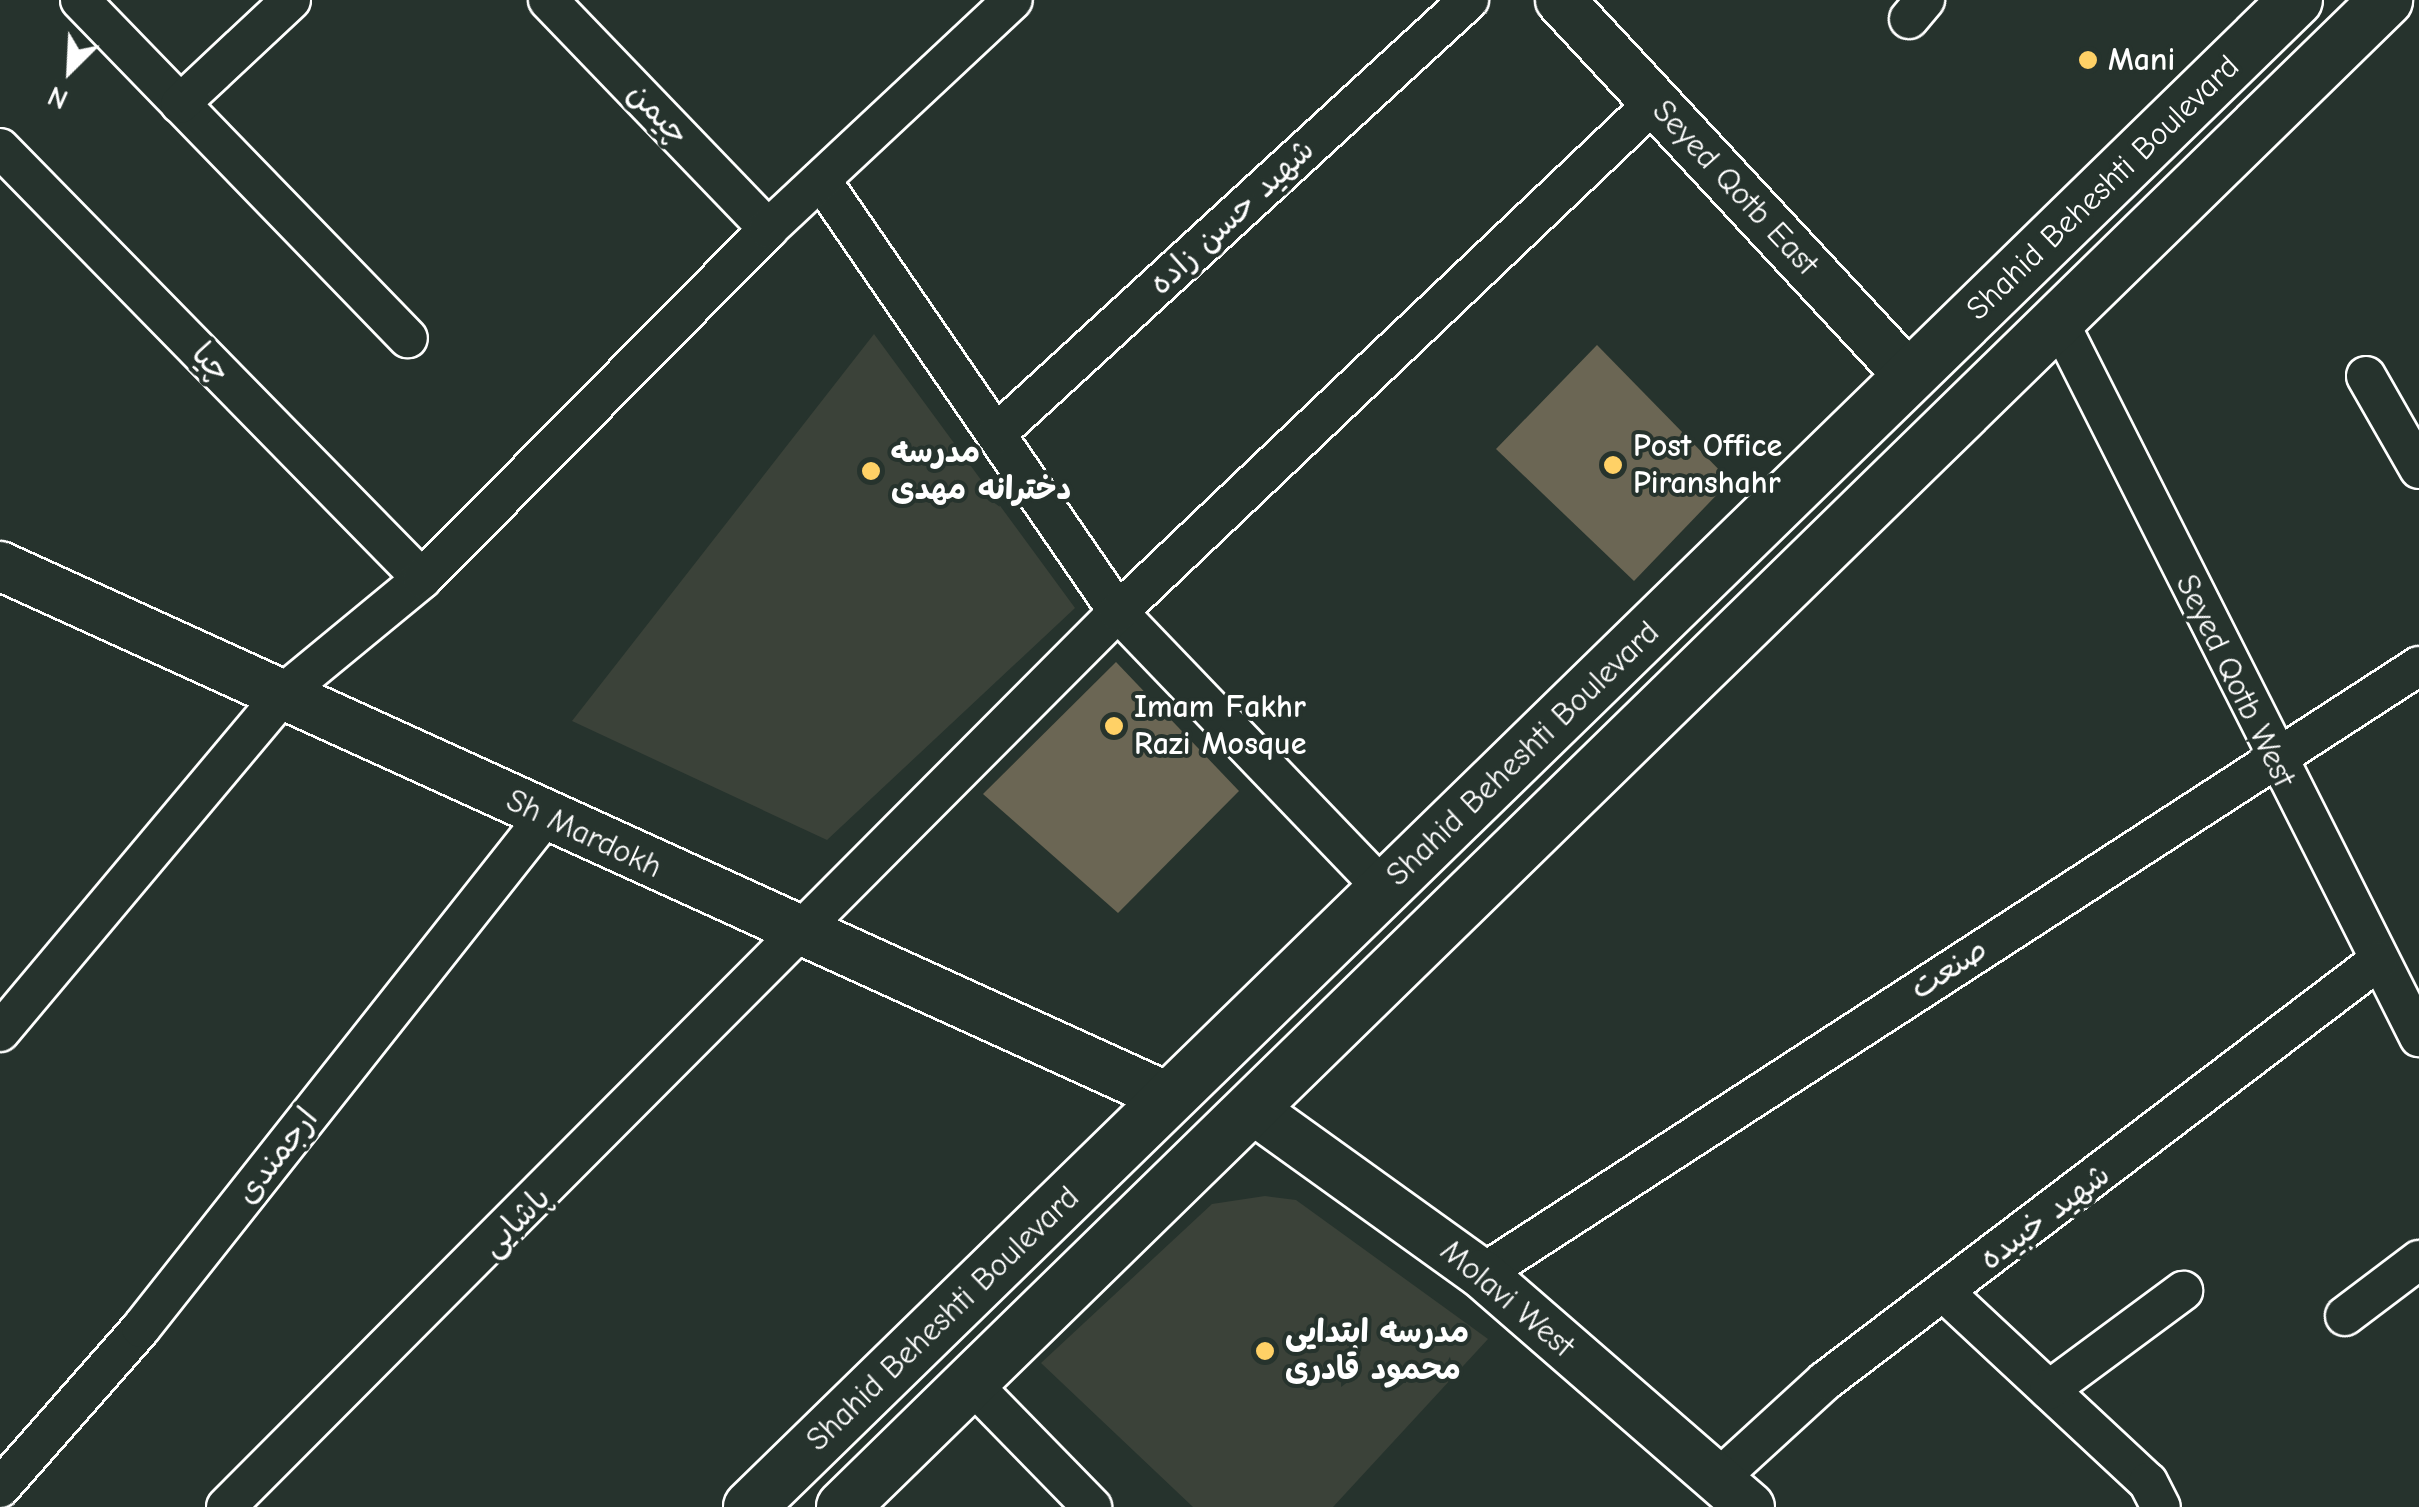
<!DOCTYPE html>
<meta charset="utf-8">
<style>
body{margin:0}
#map{position:relative;width:2419px;height:1507px;overflow:hidden;background:#26332d;font-family:"Comic Neue","Playpen Sans Arabic",sans-serif}
div>[style]{position:absolute}
.built>*{inset:0;background:#3b4239}
.building>*{inset:0;background:#6b6654}
.roads{filter:drop-shadow(2px 0 #fff) drop-shadow(-2px 0 #fff) drop-shadow(0 2px #fff) drop-shadow(0 -2px #fff)}
.minor>*{height:38px;margin:-19px;padding:0 19px;transform-origin:19px;border-radius:19px;background:#26332d}
.tertiary>*{height:48px;margin:-24px;padding:0 24px;transform-origin:24px;border-radius:24px;background:#26332d}
.secondary>*{height:52px;margin:-26px;padding:0 26px;transform-origin:26px;border-radius:26px;background:#26332d}
.dots>*{width:28px;height:28px;translate:-50% -50%;box-sizing:border-box;border:5px solid #26332d;border-radius:50%}
span{translate:-50% -50%;white-space:nowrap;text-align:center;line-height:1.15;-webkit-text-stroke:8px #26332d;paint-order:stroke}
.poi-label{font-size:32px;color:#fff;font-weight:700}
.left{translate:0 -50%;text-align:left}
.street-label{font-size:32px;color:#fff}
.north{position:absolute;left:20px;top:20px;width:100px;height:100px;-webkit-text-stroke:8px #26332d;paint-order:stroke;rotate:204deg;font-size:28px;font-weight:700;line-height:40px;text-align:center;color:#fff}
.north::after{content:'';display:block;margin:auto;width:35px;height:45px;background:#fff;clip-path:polygon(50% 0,100% 100%,50% 72%,0 100%)}
</style>
<div id="map">
<div class="built">
<div style="clip-path:polygon(874px 334px,1075px 608px,827px 840px,572px 721px)"></div>
<div style="clip-path:polygon(1265px 1196px,1296px 1200px,1488px 1339px,1333px 1507px,1193px 1507px,1041px 1363px,1212px 1204px)"></div>
</div>
<div class="building">
<div style="clip-path:polygon(1597px 345px,1730px 481px,1634px 581px,1496px 449px)"></div>
<div style="clip-path:polygon(1116px 662px,1239px 791px,1118px 913px,983px 794px)"></div>
</div>
<div class="roads">
<div class="minor">
<div style="left:80px;top:0;width:471px;rotate:45.9deg"></div>
<div style="left:548px;top:0;width:318px;rotate:46.1deg"></div>
<div style="left:1909px;top:19px;width:25px;rotate:-50deg"></div>
<div style="left:180px;top:104px;width:152px;rotate:-43.1deg"></div>
<div style="left:0;top:148px;width:603px;rotate:45.6deg"></div>
<div style="left:821px;top:180px;width:524px;rotate:55.49deg"></div>
<div style="left:1118px;top:612px;width:384px;rotate:46.2deg"></div>
<div style="left:2058px;top:320px;width:803px;rotate:63.28deg"></div>
<div style="left:2366px;top:376px;width:107px;rotate:60.3deg"></div>
<div style="left:996px;top:434px;width:642px;rotate:-42.54deg"></div>
<div style="left:0;top:1032px;width:445px;rotate:-50deg"></div>
<div style="left:286px;top:691px;width:176px;rotate:-39.5deg"></div>
<div style="left:422px;top:579px;width:492px;rotate:-45.3deg"></div>
<div style="left:768px;top:229px;width:335px;rotate:-43.1deg"></div>
<div style="left:1482px;top:1274px;width:1117px;rotate:-32.98deg"></div>
<div style="left:1945px;top:1293px;width:277px;rotate:43deg"></div>
<div style="left:2148px;top:1482px;width:28px;rotate:63deg"></div>
<div style="left:2345px;top:1316px;width:93px;rotate:-37.1deg"></div>
<div style="left:970px;top:1382px;width:175px;rotate:45.7deg"></div>
<div style="left:2049px;top:1390px;width:167px;rotate:-36.5deg"></div>
<div style="left:1718px;top:1479px;width:145px;rotate:-42.5deg"></div>
<div style="left:1825px;top:1381px;width:694px;rotate:-37.22deg"></div>
<div style="left:0;top:1488px;width:213px;rotate:-48.6deg"></div>
<div style="left:141px;top:1328px;width:651px;rotate:-51.67deg"></div>
<div style="left:226px;top:1507px;width:1264px;rotate:-45.1deg"></div>
<div style="left:1118px;top:612px;width:741px;rotate:-43.52deg"></div>
</div>
<div class="tertiary">
<div style="left:1560px;top:0;width:514px;rotate:47.13deg"></div>
<div style="left:0;top:566px;width:1285px;rotate:24.45deg"></div>
<div style="left:1251px;top:1108px;width:284px;rotate:35.7deg"></div>
<div style="left:1482px;top:1274px;width:355px;rotate:41deg"></div>
</div>
<div class="secondary">
<div style="left:750px;top:1507px;width:2159px;rotate:-44.27deg"></div>
<div style="left:843px;top:1507px;width:2157px;rotate:-44.32deg"></div>
</div>
</div>
<div class="dots">
<div style="left:2088px;top:60px;background:#ffd166"></div>
<div style="left:1613px;top:465px;background:#ffd166"></div>
<div style="left:871px;top:471px;background:#ffd166"></div>
<div style="left:1114px;top:726px;background:#ffd166"></div>
<div style="left:1265px;top:1351px;background:#ffd166"></div>
</div>
<div class="poi-label">
<span class="left" style="left:2108px;top:60px">Mani</span>
<span class="left" style="left:1633px;top:465px">Post Office<br>Piranshahr</span>
<span class="left" style="left:891px;top:471px">مدرسه<br>دخترانه مهدی</span>
<span class="left" style="left:1134px;top:726px">Imam Fakhr<br>Razi Mosque</span>
<span class="left" style="left:1285px;top:1351px">مدرسه ابتدایى<br>محمود قادرى</span>
</div>
<div class="street-label">
<span style="left:658px;top:114px;rotate:46deg">چیمن</span>
<span style="left:1735px;top:188px;rotate:47deg">Seyed Qotb East</span>
<span style="left:2103px;top:188px;rotate:-44deg">Shahid Beheshti Boulevard</span>
<span style="left:1232px;top:217px;rotate:-43deg">شهید حسن زاده</span>
<span style="left:211px;top:363px;rotate:46deg">چیا</span>
<span style="left:2235px;top:681px;rotate:64deg">Seyed Qotb West</span>
<span style="left:1523px;top:754px;rotate:-44deg">Shahid Beheshti Boulevard</span>
<span style="left:584px;top:834px;rotate:25deg">Sh Mardokh</span>
<span style="left:1949px;top:969px;rotate:-33deg">صنعت</span>
<span style="left:277px;top:1156px;rotate:-52deg">ارجمندی</span>
<span style="left:2045px;top:1217px;rotate:-37deg">شهید خبیده</span>
<span style="left:516px;top:1222px;rotate:-45deg">پاشایی</span>
<span style="left:1507px;top:1299px;rotate:40deg">Molavi West</span>
<span style="left:943px;top:1319px;rotate:-44deg">Shahid Beheshti Boulevard</span>
</div>
<div class="north">N</div>
</div>
